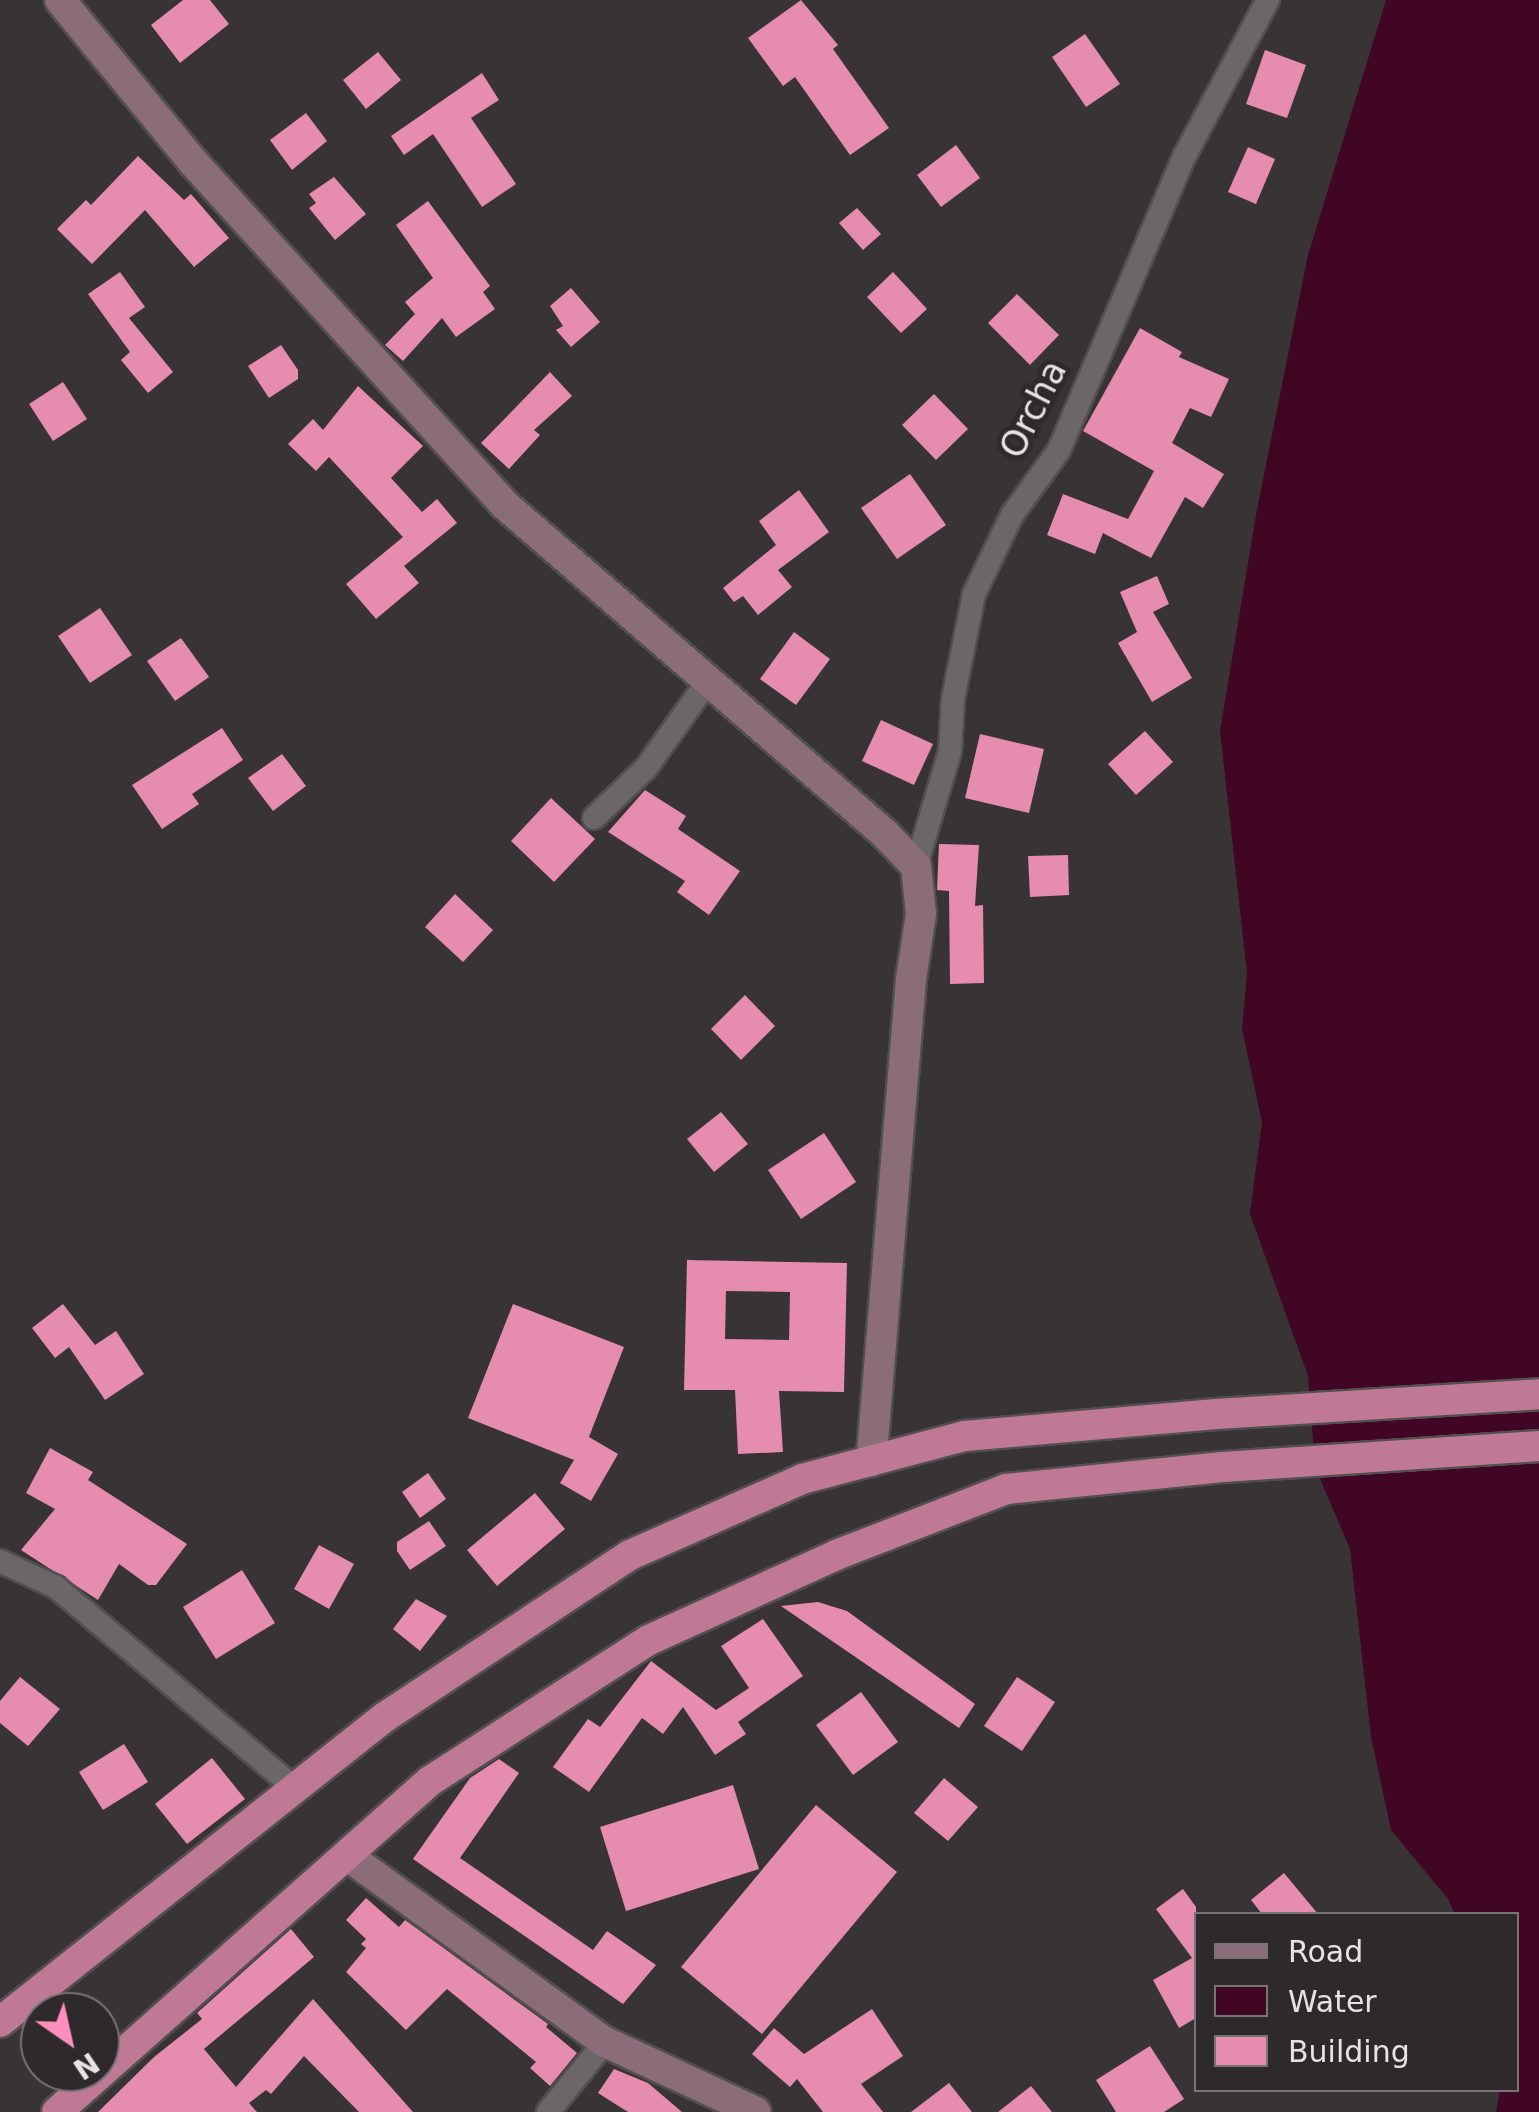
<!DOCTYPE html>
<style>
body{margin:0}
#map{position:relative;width:1539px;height:2112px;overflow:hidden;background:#383335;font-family:"DejaVu Sans",sans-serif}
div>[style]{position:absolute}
.water>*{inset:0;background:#410624}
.building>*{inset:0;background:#e58caf}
.roads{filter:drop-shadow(2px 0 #534f50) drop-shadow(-2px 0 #534f50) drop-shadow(0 2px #534f50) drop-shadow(0 -2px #534f50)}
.minor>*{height:22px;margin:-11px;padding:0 11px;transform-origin:11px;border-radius:11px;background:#6b6668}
.secondary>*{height:30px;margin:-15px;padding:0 15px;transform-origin:15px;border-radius:15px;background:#8b6d79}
.trunk>*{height:30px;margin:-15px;padding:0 15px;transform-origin:15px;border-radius:15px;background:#c07995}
span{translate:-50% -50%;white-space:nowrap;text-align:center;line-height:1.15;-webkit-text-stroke:10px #2e292b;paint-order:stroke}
.street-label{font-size:35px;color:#e6e3e4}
.legend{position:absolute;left:1194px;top:1912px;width:325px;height:180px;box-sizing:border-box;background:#2e292b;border:2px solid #787375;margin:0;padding:12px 18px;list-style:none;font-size:30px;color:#e6e3e4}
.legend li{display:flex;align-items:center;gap:20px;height:50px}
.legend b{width:50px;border:2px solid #787375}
.north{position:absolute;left:20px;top:1992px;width:100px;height:100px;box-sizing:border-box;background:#2e292b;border:2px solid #787375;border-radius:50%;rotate:146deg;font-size:28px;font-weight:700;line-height:40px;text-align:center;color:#e6e3e4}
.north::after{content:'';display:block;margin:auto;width:35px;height:45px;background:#fe8ebc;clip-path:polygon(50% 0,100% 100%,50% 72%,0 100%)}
</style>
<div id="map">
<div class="water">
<div style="clip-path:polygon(1386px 0,1539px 0,1539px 2112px,1496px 2112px,1500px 2090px,1516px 2090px,1516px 1914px,1455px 1914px,1448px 1899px,1391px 1830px,1371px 1737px,1350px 1549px,1315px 1467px,1308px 1376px,1250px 1214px,1262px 1122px,1242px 1029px,1247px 973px,1220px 731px,1256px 515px,1308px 255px)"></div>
</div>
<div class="building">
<div style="clip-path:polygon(183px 0,210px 0,229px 24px,180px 63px,151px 25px)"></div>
<div style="clip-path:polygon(801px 0,838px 45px,833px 49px,889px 128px,850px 155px,795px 77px,783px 86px,748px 38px)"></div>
<div style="clip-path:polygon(1085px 34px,1120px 84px,1086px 107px,1052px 57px)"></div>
<div style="clip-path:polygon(1265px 50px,1306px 65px,1287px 118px,1246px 104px)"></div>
<div style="clip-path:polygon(378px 52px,401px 80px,366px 109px,343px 80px)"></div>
<div style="clip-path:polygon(482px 73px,499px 100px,471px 118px,516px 184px,482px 207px,433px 134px,404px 155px,391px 136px)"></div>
<div style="clip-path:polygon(306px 113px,327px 141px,292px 170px,270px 140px)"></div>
<div style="clip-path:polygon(956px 145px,980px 178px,941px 207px,917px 175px)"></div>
<div style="clip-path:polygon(1248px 147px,1275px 159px,1256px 204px,1228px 192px)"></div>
<div style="clip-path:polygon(138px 156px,184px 200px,191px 194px,229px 238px,194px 267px,145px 210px,92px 264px,57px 229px,86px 200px,91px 205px)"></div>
<div style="clip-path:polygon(334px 177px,366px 214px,335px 240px,309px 208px,316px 203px,309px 194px)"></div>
<div style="clip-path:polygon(428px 201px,490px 286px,483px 292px,495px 309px,456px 337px,442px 318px,403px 361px,385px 345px,415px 314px,405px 302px,433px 278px,396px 225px)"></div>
<div style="clip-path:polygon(857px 208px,881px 234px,863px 250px,839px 223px)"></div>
<div style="clip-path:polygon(120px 272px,145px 307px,129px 318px,173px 372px,148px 393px,121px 360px,130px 352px,88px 294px)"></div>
<div style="clip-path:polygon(893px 272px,927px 309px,901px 333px,867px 297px)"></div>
<div style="clip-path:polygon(571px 288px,600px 322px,571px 347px,556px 330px,563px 326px,550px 306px)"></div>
<div style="clip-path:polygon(1017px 294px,1059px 335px,1030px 365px,988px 323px)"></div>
<div style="clip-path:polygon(1140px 328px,1182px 352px,1179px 357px,1229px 379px,1211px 417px,1190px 408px,1172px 443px,1224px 474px,1203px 508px,1185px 497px,1151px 558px,1103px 533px,1095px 554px,1047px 535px,1063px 494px,1128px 519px,1154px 471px,1083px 431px)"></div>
<div style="clip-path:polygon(281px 345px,298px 370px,298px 379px,269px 398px,248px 366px)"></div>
<div style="clip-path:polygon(550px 372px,572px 396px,534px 430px,540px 435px,509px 469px,481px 443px)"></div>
<div style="clip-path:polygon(63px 382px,87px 419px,53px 441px,29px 404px)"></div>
<div style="clip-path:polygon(358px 386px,423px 446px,391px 478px,422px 512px,437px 499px,457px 523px,404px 566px,419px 583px,376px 619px,346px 584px,403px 537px,329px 457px,316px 471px,288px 444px,313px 419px,323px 430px)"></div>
<div style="clip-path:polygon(934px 394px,968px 429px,936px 460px,902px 425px)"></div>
<div style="clip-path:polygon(910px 474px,946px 525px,897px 559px,861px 508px)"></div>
<div style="clip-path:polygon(799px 490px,829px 532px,778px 570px,792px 587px,758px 615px,743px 596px,734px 602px,723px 588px,776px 545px,759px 521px)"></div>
<div style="clip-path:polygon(1157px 576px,1169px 604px,1153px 612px,1192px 678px,1152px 702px,1118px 643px,1137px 632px,1120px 592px)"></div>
<div style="clip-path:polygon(100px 608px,132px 655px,90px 683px,58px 636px)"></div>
<div style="clip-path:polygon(794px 632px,830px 659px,796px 705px,760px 679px)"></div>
<div style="clip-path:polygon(181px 638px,209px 677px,175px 701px,147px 661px)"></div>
<div style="clip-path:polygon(881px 720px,933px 744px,914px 785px,862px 761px)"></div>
<div style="clip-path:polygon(222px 728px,243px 760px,192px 794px,199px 804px,162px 829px,132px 785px)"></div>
<div style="clip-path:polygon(1145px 731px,1173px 762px,1136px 795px,1108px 764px)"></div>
<div style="clip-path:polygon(980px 734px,1044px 749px,1029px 813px,965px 798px)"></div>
<div style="clip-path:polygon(282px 754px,306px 786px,273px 811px,248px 778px)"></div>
<div style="clip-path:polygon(645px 790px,686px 816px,678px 829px,740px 871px,709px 915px,677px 892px,685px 881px,608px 832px)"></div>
<div style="clip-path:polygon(551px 798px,595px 839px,554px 882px,511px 841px)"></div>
<div style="clip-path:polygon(939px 844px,979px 845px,975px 906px,983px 905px,984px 983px,950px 984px,949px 891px,937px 890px)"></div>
<div style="clip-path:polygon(1068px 855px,1069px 895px,1030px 897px,1028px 856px)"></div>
<div style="clip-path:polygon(455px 894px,493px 930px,463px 962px,425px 927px)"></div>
<div style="clip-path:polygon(745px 995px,775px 1026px,741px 1060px,711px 1029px)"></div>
<div style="clip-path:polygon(721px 1112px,748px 1144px,714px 1172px,687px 1139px)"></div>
<div style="clip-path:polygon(824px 1133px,856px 1182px,801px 1219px,768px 1170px)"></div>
<div style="clip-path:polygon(evenodd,687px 1260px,847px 1263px,844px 1392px,779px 1391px,783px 1452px,738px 1454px,735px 1390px,684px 1390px,687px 1260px,726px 1291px,790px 1292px,789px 1340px,725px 1339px,726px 1291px)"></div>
<div style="clip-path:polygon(63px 1304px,95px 1345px,116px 1331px,144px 1374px,105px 1400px,69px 1347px,55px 1358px,32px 1328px)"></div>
<div style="clip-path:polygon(513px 1304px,624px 1347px,589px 1437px,618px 1454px,591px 1501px,560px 1483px,574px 1460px,468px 1418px)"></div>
<div style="clip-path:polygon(50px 1448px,93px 1472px,88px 1480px,187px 1544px,156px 1585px,148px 1585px,119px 1564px,98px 1600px,21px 1550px,55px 1509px,26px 1493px)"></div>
<div style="clip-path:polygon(428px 1473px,446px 1499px,420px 1518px,402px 1492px)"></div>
<div style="clip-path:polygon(535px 1493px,565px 1529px,497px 1586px,467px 1550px)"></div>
<div style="clip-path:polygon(429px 1521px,446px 1546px,410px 1570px,397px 1551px,397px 1542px)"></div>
<div style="clip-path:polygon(319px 1545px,354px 1564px,329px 1609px,294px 1589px)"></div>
<div style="clip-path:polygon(242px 1570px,275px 1623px,216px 1659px,183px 1607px)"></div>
<div style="clip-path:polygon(416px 1599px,447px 1616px,420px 1651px,393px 1629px)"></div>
<div style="clip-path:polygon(818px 1602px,847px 1611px,975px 1704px,959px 1728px,781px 1606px)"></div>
<div style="clip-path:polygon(763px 1619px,803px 1676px,738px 1722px,746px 1734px,715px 1755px,683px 1707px,663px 1734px,642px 1718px,589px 1792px,553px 1767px,588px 1719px,600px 1727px,651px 1661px,716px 1710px,749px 1688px,721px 1646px)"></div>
<div style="clip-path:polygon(20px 1677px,60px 1709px,28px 1746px,0 1723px,0 1701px)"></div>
<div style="clip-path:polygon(1017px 1677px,1055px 1702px,1022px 1751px,984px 1726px)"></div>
<div style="clip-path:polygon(861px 1692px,898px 1742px,853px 1775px,816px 1725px)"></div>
<div style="clip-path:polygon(124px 1744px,148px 1782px,103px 1810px,79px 1772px)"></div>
<div style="clip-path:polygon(212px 1758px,245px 1799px,187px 1844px,155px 1804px)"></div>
<div style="clip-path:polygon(499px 1759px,519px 1773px,460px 1858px,593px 1950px,607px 1931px,656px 1965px,623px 2004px,413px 1859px,470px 1778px)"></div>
<div style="clip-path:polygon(944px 1778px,978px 1807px,948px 1841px,914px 1813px)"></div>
<div style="clip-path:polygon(733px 1785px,759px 1869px,626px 1911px,600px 1827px)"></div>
<div style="clip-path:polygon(816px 1805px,897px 1872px,762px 2034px,681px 1967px)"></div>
<div style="clip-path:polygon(1284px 1873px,1318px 1914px,1262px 1914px,1251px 1900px)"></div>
<div style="clip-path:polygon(1183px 1889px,1196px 1907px,1196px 2018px,1179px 2028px,1153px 1980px,1192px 1958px,1156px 1909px)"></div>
<div style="clip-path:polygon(366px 1898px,399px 1927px,405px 1920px,548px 2024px,546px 2027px,577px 2053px,550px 2086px,530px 2068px,536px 2062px,447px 1989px,406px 2030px,346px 1972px,366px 1948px,361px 1944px,366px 1939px,346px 1920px)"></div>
<div style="clip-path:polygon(291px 1929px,314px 1957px,204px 2049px,236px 2087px,313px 1999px,413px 2112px,359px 2112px,304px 2056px,271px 2094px,266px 2090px,249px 2103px,257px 2112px,98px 2112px,154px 2057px,202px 2019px,197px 2013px)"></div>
<div style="clip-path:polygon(872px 2009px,903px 2056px,861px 2084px,883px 2112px,823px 2112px,797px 2079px,790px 2087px,752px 2054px,774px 2028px,804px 2054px)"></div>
<div style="clip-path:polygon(1150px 2046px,1184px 2099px,1164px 2112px,1116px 2112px,1096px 2080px)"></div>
<div style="clip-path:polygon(614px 2069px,648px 2083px,682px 2112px,628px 2112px,598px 2093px)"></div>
<div style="clip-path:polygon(949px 2083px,972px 2112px,911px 2112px)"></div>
<div style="clip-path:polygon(1031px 2086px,1052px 2112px,998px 2112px)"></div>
</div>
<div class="roads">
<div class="minor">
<div style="left:594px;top:818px;width:72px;rotate:-43.9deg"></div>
<div style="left:646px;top:768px;width:107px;rotate:-54.5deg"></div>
<div style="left:916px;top:866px;width:120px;rotate:-73.5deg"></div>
<div style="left:950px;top:751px;width:52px;rotate:-86.7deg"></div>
<div style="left:953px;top:699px;width:107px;rotate:-78.7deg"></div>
<div style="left:974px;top:594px;width:88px;rotate:-64.3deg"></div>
<div style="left:1012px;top:515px;width:80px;rotate:-54.1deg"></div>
<div style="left:1059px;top:450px;width:319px;rotate:-66.9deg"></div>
<div style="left:1184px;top:157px;width:178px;rotate:-61.9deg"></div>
<div style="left:0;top:1561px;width:62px;rotate:24.9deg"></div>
<div style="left:56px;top:1587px;width:312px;rotate:40.1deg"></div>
<div style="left:548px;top:2112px;width:90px;rotate:-50.8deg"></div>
</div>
<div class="secondary">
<div style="left:60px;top:0;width:210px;rotate:50.6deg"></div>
<div style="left:193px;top:162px;width:464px;rotate:47.7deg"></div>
<div style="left:505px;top:505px;width:501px;rotate:40.87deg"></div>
<div style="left:884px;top:833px;width:46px;rotate:45.9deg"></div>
<div style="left:916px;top:866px;width:48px;rotate:84.1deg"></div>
<div style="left:921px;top:914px;width:66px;rotate:98.7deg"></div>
<div style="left:911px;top:979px;width:484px;rotate:94.7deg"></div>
<div style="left:349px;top:1857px;width:316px;rotate:35.9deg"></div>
<div style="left:605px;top:2042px;width:166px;rotate:24.9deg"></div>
</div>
<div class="trunk">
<div style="left:0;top:2022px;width:491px;rotate:-38.4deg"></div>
<div style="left:385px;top:1717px;width:294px;rotate:-33.5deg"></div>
<div style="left:630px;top:1555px;width:188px;rotate:-23.8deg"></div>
<div style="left:802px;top:1479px;width:169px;rotate:-14.8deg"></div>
<div style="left:965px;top:1436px;width:252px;rotate:-5deg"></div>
<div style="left:1216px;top:1414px;width:324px;rotate:-3.5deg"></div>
<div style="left:57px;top:2112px;width:499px;rotate:-41.6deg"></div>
<div style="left:430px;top:1781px;width:260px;rotate:-32.8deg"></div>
<div style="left:649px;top:1640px;width:205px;rotate:-24.4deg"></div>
<div style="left:836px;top:1555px;width:182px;rotate:-21.2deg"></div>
<div style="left:1006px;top:1489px;width:218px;rotate:-5.8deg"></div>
<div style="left:1223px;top:1467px;width:317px;rotate:-3.8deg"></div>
</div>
</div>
<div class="street-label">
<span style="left:1033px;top:409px;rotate:-63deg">Orcha</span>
</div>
<ul class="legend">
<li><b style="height:12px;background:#8b6d79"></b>Road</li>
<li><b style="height:28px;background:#410624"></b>Water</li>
<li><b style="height:28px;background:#e58caf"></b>Building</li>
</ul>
<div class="north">N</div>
</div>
